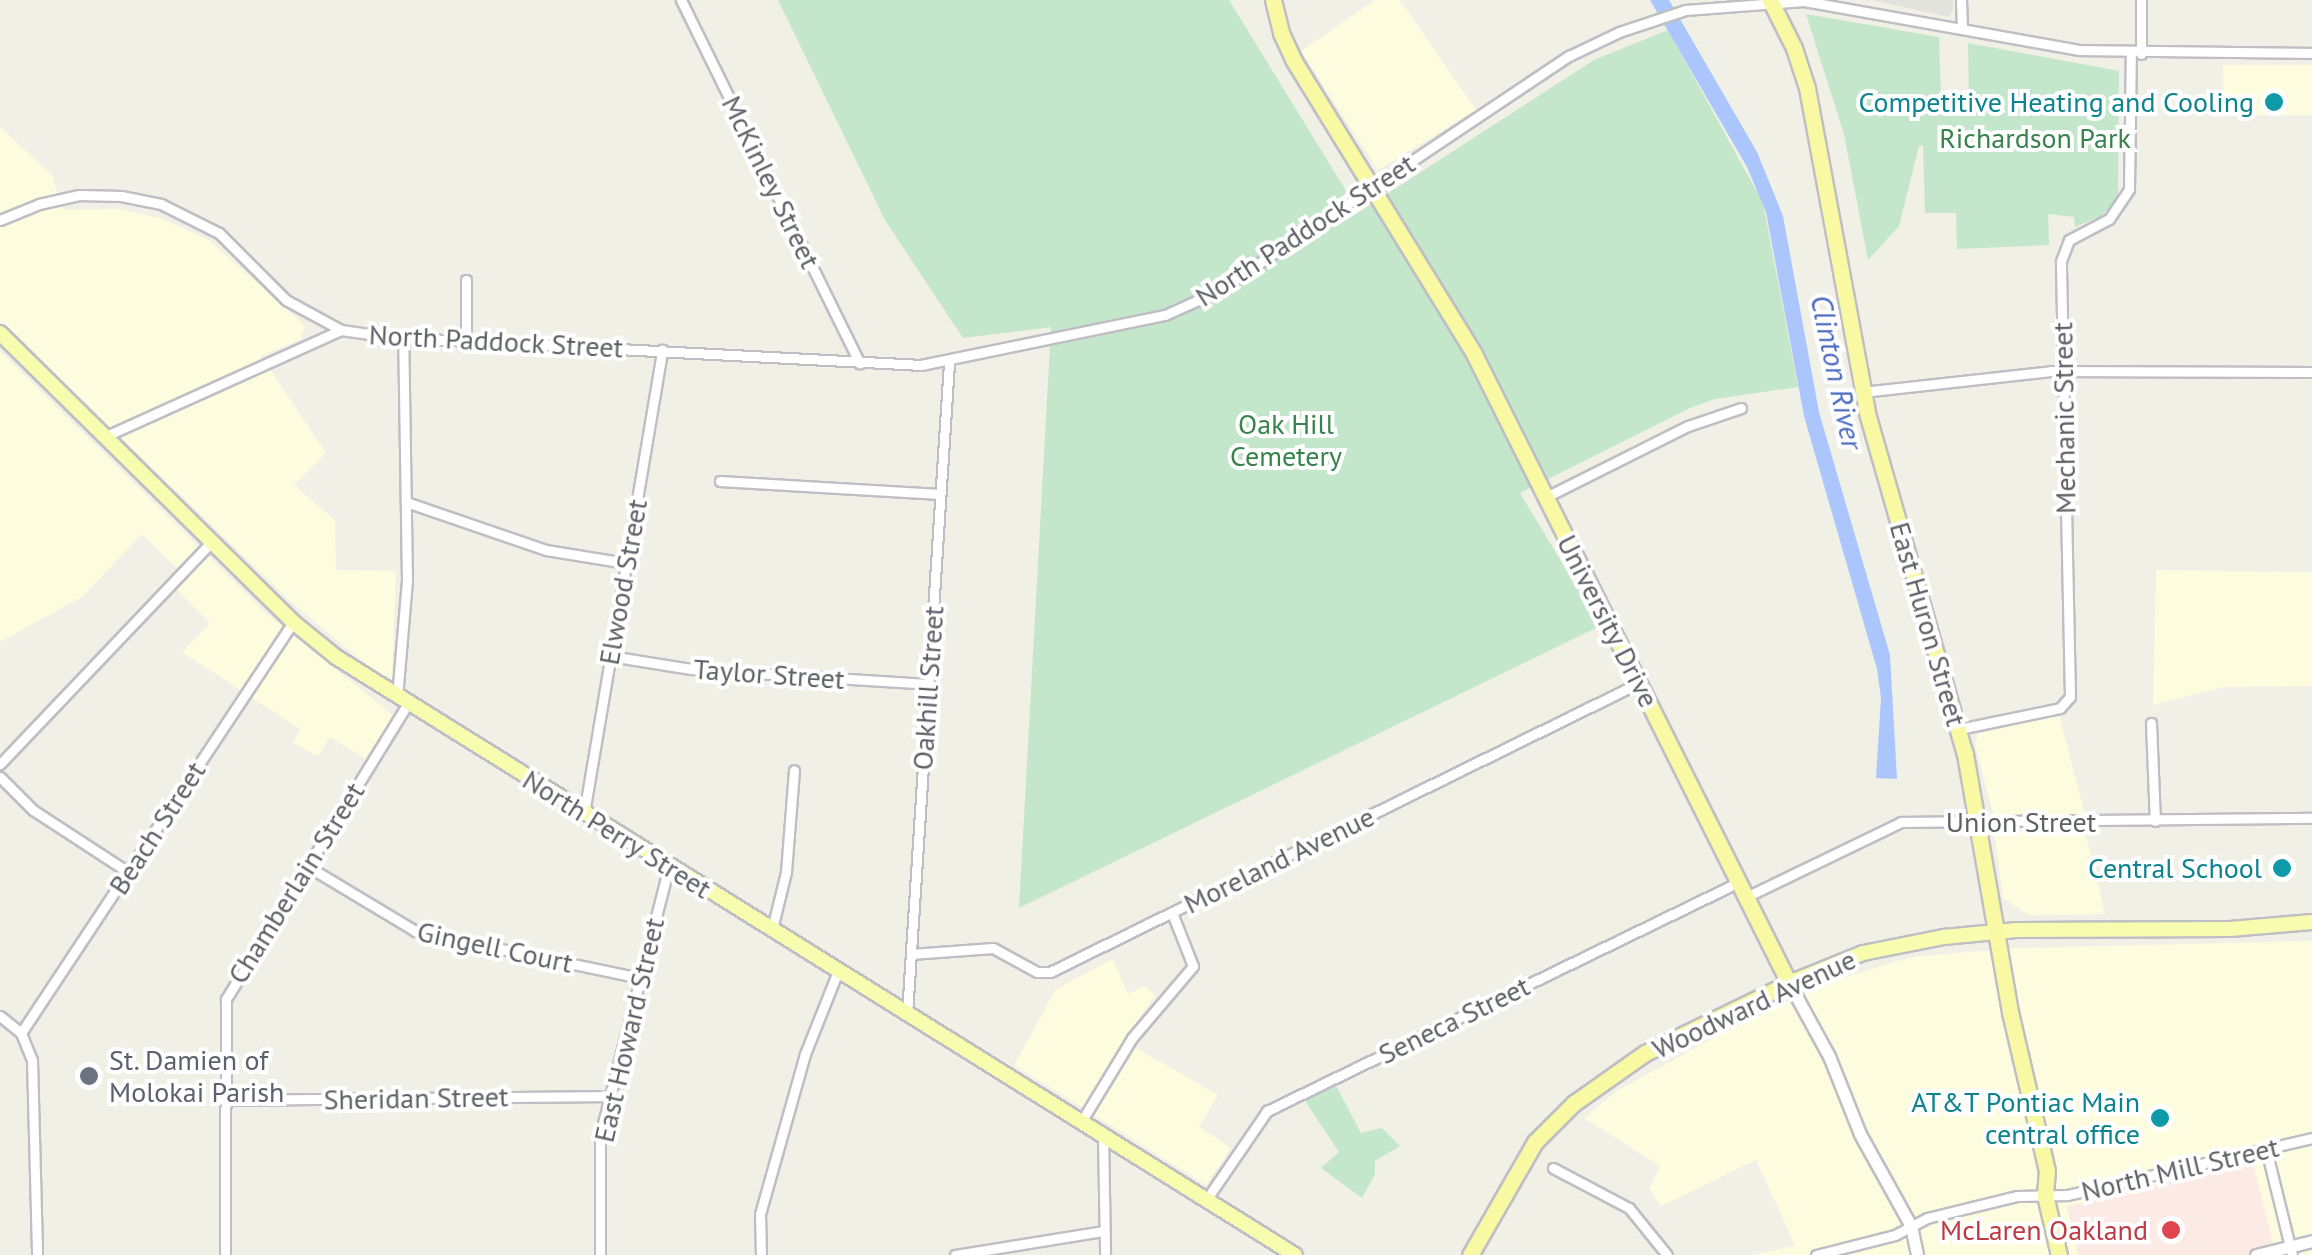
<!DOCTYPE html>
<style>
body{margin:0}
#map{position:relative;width:2312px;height:1255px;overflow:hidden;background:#f0f0e6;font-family:"PT Sans",sans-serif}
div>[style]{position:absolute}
.commercial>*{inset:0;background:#fdfcde}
.industrial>*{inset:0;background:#e3e3de}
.medical>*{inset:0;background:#fbebe4}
.green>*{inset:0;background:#c4e6cb}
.water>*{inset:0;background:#aac6fc}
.roads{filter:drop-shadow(2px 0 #bebec4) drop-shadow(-2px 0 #bebec4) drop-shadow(0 2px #bebec4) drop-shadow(0 -2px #bebec4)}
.minor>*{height:9px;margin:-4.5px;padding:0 4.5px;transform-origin:4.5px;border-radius:4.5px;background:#fff}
.tertiary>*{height:11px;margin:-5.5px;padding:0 5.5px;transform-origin:5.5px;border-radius:5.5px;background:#fff}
.primary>*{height:14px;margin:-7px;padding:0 7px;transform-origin:7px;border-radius:7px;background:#f8fcaf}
.trunk>*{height:15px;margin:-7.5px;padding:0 7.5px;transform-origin:7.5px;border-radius:7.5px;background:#f8f9a2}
.dots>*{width:28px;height:28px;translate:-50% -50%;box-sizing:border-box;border:5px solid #fff;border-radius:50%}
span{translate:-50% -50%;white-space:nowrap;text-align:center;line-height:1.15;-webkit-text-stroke:8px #fff;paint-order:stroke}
.culture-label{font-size:28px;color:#0d838f}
.right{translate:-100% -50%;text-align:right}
.park-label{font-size:28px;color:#38834c}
.street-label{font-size:28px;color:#5e6066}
.worship-label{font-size:28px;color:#5b616d}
.left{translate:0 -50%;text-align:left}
.health-label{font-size:28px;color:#be3a42}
.water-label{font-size:30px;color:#4c6bc0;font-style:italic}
</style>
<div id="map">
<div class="commercial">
<div style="clip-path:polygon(1375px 0,1400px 0,1476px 110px,1378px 170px,1301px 51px)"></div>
<div style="clip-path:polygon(2223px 65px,2312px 65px,2312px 115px,2224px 115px)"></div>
<div style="clip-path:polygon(0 127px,52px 175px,63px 210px,119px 209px,163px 219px,209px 240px,305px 326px,300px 340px,261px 356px,326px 453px,294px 485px,335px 520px,336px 570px,396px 571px,392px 680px,385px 680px,292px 603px,0 321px)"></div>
<div style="clip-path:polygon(0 351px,266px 613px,394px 716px,365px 759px,330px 737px,318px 756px,293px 743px,300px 729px,182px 652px,210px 623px,175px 588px,186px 577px,142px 534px,82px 597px,0 642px)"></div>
<div style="clip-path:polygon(2156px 570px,2312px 572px,2312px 686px,2225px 687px,2153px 705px)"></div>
<div style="clip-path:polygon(2059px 715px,2086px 818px,1994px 817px,1975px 744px,1978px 734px)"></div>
<div style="clip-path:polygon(2085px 831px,2105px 914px,2029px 915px,2003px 898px,1994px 832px)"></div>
<div style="clip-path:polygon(2312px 941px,2312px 1255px,1754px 1255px,1795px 1245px,1756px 1160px,1661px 1206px,1649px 1189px,1660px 1166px,1584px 1118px,1617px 1091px,1704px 1043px,1827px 983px,1911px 957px,2017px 948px)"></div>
<div style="clip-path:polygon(1113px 959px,1128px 994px,1145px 986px,1155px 995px,1124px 1041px,1218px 1095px,1199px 1127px,1231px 1148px,1206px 1185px,1014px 1065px,1056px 989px)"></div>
</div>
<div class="industrial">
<div style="clip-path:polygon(1871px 0,1953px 0,1953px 9px,1949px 17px)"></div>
</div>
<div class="medical">
<div style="clip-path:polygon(2253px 1162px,2276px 1255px,2078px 1255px,2067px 1206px)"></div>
</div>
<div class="green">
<div style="clip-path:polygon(778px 0,1229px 0,1359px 212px,1594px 60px,1668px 30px,1763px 203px,1798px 387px,1715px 399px,1690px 408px,1520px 493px,1600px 626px,1019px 908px,1051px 327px,963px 338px,885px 220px)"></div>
<div style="clip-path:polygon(1806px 14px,1939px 37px,1941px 98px,1969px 100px,1968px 43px,2119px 71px,2118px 198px,2101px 216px,2075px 227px,2074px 217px,2048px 214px,2049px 245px,1957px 249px,1956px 213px,1925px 213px,1923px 146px,1919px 146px,1899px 226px,1868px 260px,1844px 134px)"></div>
<div style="clip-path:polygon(1336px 1086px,1361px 1133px,1382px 1128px,1400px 1146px,1375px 1161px,1375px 1174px,1362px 1198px,1321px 1168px,1339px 1152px,1305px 1101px)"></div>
</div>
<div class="water">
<div style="clip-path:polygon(1650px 0,1669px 0,1757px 152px,1783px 216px,1819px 412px,1890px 655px,1897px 779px,1876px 778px,1881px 698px,1877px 669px,1804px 416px,1766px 212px,1747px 167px)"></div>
</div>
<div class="roads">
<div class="minor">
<div style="left:681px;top:0;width:405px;rotate:63.8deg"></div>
<div style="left:1961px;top:0;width:28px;rotate:88deg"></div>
<div style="left:2141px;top:0;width:54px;rotate:90deg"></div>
<div style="left:0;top:220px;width:42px;rotate:-22.3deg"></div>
<div style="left:39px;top:204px;width:41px;rotate:-12.7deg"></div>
<div style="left:79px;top:195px;width:42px;rotate:1.4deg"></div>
<div style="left:121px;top:196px;width:41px;rotate:11.3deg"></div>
<div style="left:161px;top:204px;width:65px;rotate:26.6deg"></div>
<div style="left:219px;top:233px;width:95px;rotate:45deg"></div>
<div style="left:286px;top:300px;width:63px;rotate:28.6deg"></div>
<div style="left:466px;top:341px;width:61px;rotate:-90deg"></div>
<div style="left:1862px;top:392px;width:190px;rotate:-6.3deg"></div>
<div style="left:2051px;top:371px;width:261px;rotate:0.2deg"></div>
<div style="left:106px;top:436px;width:258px;rotate:-24.3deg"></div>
<div style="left:341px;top:330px;width:50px;rotate:8deg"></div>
<div style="left:391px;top:337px;width:531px;rotate:3.02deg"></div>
<div style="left:921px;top:365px;width:249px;rotate:-11.6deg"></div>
<div style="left:1165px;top:315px;width:56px;rotate:-24.3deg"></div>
<div style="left:1216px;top:292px;width:425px;rotate:-33.8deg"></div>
<div style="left:1569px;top:56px;width:55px;rotate:-25.6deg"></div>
<div style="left:1619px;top:32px;width:70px;rotate:-18.4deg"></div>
<div style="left:1685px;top:10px;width:119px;rotate:-4.3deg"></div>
<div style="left:1804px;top:1px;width:280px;rotate:10.1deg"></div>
<div style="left:2080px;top:50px;width:232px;rotate:0.7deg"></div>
<div style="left:720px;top:481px;width:220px;rotate:3.4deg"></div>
<div style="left:1546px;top:497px;width:159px;rotate:-26.6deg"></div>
<div style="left:1688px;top:426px;width:56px;rotate:-18.8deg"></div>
<div style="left:406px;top:502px;width:148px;rotate:18.9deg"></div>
<div style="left:546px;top:550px;width:81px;rotate:9.2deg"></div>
<div style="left:610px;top:656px;width:82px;rotate:9.1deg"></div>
<div style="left:691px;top:669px;width:237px;rotate:3.6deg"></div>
<div style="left:397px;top:697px;width:117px;rotate:-85.1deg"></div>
<div style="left:407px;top:580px;width:242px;rotate:-90.9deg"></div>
<div style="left:2151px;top:723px;width:98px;rotate:87.7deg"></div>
<div style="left:1959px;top:729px;width:103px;rotate:-11.7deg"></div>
<div style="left:2060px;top:708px;width:15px;rotate:-48deg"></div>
<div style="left:2070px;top:697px;width:436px;rotate:-91.2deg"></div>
<div style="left:2061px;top:261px;width:22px;rotate:-69deg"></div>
<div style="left:2069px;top:240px;width:45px;rotate:-27.7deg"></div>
<div style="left:2109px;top:219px;width:36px;rotate:-56deg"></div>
<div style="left:2129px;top:189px;width:136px;rotate:-89.2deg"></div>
<div style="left:0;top:764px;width:308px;rotate:-46.4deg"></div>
<div style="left:0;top:777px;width:47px;rotate:45deg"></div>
<div style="left:33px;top:810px;width:113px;rotate:33.1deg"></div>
<div style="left:584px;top:813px;width:470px;rotate:-80.4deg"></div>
<div style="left:307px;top:866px;width:126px;rotate:31deg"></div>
<div style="left:415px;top:931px;width:230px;rotate:11.8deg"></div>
<div style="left:1746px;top:897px;width:172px;rotate:-25.8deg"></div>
<div style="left:1901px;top:822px;width:411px;rotate:-0.6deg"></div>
<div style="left:772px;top:929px;width:59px;rotate:-76.2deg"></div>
<div style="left:786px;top:872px;width:102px;rotate:-85.5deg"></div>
<div style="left:911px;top:954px;width:82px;rotate:-4.2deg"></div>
<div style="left:993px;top:948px;width:50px;rotate:28.6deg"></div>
<div style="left:1037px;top:972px;width:13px"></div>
<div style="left:1050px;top:972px;width:656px;rotate:-26.14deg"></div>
<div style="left:907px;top:1014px;width:652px;rotate:-86.31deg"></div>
<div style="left:0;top:1016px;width:27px;rotate:39deg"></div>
<div style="left:21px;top:1033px;width:29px;rotate:68deg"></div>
<div style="left:32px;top:1060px;width:195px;rotate:88.5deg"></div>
<div style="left:21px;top:1033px;width:493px;rotate:-56.5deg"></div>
<div style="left:223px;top:1100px;width:386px;rotate:-0.6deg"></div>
<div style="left:1081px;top:1122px;width:98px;rotate:-58.7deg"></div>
<div style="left:1132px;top:1038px;width:94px;rotate:-49.7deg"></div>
<div style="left:1193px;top:966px;width:57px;rotate:-111.6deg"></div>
<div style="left:1103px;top:1135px;width:120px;rotate:89deg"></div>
<div style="left:2266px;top:1149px;width:109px;rotate:76.2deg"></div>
<div style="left:1553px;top:1168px;width:86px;rotate:27.8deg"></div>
<div style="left:1629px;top:1208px;width:60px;rotate:51deg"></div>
<div style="left:1206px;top:1200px;width:108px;rotate:-55.6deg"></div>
<div style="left:1267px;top:1111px;width:525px;rotate:-25.88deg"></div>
<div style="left:225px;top:1255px;width:256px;rotate:-89.8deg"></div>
<div style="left:226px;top:999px;width:347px;rotate:-58.4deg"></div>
<div style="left:600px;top:1255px;width:120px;rotate:-90deg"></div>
<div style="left:600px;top:1135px;width:278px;rotate:-75.6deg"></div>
<div style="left:761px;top:1255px;width:41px;rotate:-91.4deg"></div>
<div style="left:760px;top:1214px;width:166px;rotate:-74.3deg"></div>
<div style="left:805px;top:1054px;width:89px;rotate:-68.3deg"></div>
<div style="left:955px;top:1255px;width:151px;rotate:-9.2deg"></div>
<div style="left:1816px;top:1255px;width:81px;rotate:-14.2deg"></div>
<div style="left:1895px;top:1235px;width:36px;rotate:-28deg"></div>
<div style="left:1927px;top:1218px;width:93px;rotate:-13.7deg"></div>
<div style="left:2017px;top:1196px;width:50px;rotate:-1.1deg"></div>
<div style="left:2067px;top:1195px;width:252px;rotate:-13.1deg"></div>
</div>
<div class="tertiary">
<div style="left:1789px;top:983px;width:83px;rotate:61.3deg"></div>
<div style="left:1829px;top:1056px;width:84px;rotate:68.3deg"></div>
<div style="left:1860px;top:1134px;width:105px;rotate:61deg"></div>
<div style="left:1911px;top:1226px;width:30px;rotate:78deg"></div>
<div style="left:2256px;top:1255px;width:58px;rotate:-14deg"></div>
</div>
<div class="primary">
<div style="left:0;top:333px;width:412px;rotate:44.6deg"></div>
<div style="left:293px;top:622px;width:55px;rotate:39.1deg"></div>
<div style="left:336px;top:657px;width:1130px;rotate:31.95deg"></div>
<div style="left:1789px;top:983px;width:80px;rotate:-22.1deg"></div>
<div style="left:1863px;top:953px;width:83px;rotate:-11.2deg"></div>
<div style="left:1944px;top:937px;width:73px;rotate:-5.5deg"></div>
<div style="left:2017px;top:930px;width:213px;rotate:-0.3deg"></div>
<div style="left:2230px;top:929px;width:82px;rotate:-4.9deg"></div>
</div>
<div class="trunk">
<div style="left:1273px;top:0;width:34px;rotate:76deg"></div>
<div style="left:1281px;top:33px;width:31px;rotate:65deg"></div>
<div style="left:1294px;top:61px;width:344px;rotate:58.4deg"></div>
<div style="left:1474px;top:354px;width:703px;rotate:63.4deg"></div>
<div style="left:1789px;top:983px;width:160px;rotate:154.1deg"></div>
<div style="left:1645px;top:1053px;width:87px;rotate:144.8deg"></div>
<div style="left:1574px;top:1103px;width:55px;rotate:135deg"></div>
<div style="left:1535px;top:1142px;width:130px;rotate:119.9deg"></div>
<div style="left:1770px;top:0;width:54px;rotate:63.4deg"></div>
<div style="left:1794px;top:48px;width:42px;rotate:72deg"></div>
<div style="left:1807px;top:88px;width:330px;rotate:79.5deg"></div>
<div style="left:1867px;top:413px;width:355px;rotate:74deg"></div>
<div style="left:1965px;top:754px;width:262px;rotate:80.1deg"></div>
<div style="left:2010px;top:1012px;width:163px;rotate:76.9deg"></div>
<div style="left:2047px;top:1171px;width:24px;rotate:95deg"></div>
<div style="left:2045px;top:1195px;width:62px;rotate:76.9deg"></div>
</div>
</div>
<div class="dots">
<div style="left:2274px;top:102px;background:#0f9aa8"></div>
<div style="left:2282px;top:868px;background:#0f9aa8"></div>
<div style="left:89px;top:1076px;background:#6b7280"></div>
<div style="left:2160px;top:1118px;background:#0f9aa8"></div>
<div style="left:2171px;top:1230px;background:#e0444e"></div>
</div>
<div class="culture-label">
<span class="right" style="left:2254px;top:102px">Competitive Heating and Cooling</span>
<span class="right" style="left:2262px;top:868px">Central School</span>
<span class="right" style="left:2140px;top:1118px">AT&amp;T Pontiac Main<br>central office</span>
</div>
<div class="park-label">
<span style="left:2035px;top:138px">Richardson Park</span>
<span style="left:1286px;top:440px">Oak Hill<br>Cemetery</span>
</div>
<div class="street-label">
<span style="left:771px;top:182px;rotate:64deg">McKinley Street</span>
<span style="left:1305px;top:230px;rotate:-33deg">North Paddock Street</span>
<span style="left:496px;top:341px;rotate:3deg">North Paddock Street</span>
<span style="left:2064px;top:418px;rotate:-91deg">Mechanic Street</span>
<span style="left:623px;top:582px;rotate:-80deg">Elwood Street</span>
<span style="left:1608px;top:621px;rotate:63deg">University Drive</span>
<span style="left:1928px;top:624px;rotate:74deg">East Huron Street</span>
<span style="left:769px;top:674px;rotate:4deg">Taylor Street</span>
<span style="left:928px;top:688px;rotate:-86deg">Oakhill Street</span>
<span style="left:2021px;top:822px">Union Street</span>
<span style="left:157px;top:828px;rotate:-57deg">Beach Street</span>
<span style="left:617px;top:834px;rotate:32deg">North Perry Street</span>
<span style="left:1279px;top:860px;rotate:-26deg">Moreland Avenue</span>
<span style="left:296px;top:883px;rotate:-58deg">Chamberlain Street</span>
<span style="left:495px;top:947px;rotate:12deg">Gingell Court</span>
<span style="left:1754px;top:1004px;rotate:-25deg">Woodward Avenue</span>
<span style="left:1454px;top:1020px;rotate:-26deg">Seneca Street</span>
<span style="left:629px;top:1030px;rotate:-77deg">East Howard Street</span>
<span style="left:416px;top:1098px;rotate:-1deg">Sheridan Street</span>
<span style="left:2180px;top:1169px;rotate:-13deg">North Mill Street</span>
</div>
<div class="worship-label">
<span class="left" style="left:109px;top:1076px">St. Damien of<br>Molokai Parish</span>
</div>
<div class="health-label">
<span class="right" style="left:2148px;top:1230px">McLaren Oakland</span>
</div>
<div class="water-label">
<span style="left:1837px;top:372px;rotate:78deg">Clinton River</span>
</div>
</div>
